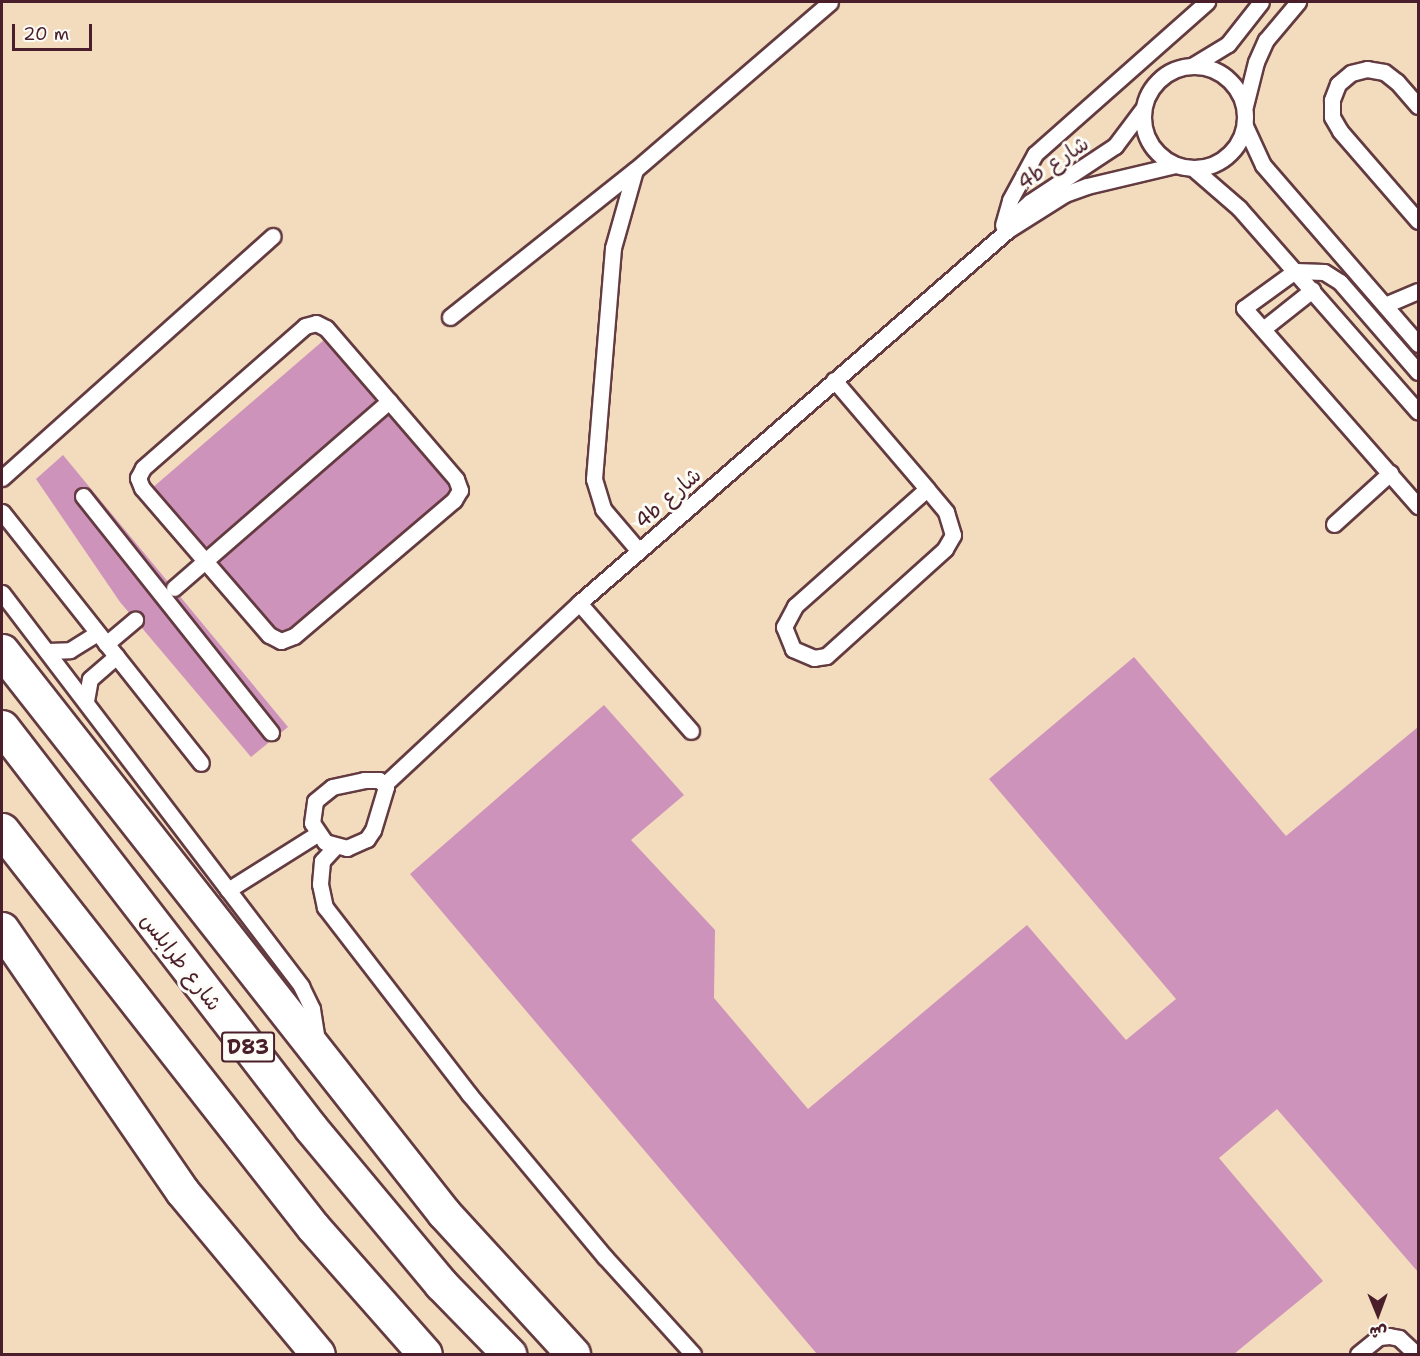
<!DOCTYPE html>
<meta charset="utf-8">
<style>
body{margin:0}
#map{position:relative;width:1420px;height:1356px;overflow:hidden;background:#f2dcbd;font-family:"Shantell Sans","Playpen Sans Arabic",sans-serif}
div>[style]{position:absolute}
.building>*{inset:0;background:#ce93ba}
.roads{filter:drop-shadow(2px 0 #633b41) drop-shadow(-2px 0 #633b41) drop-shadow(0 2px #633b41) drop-shadow(0 -2px #633b41)}
.lane>*{height:15px;margin:-7.5px;padding:0 7.5px;transform-origin:7.5px;border-radius:7.5px;background:#fff}
.lane>.ring{margin:-7.5px;padding:0;box-sizing:content-box;background:none;border:15px solid #fff;border-radius:50%}
.highway>*{height:33px;margin:-16.5px;padding:0 16.5px;transform-origin:16.5px;border-radius:16.5px;background:#fff}
span{translate:-50% -50%;white-space:nowrap;text-align:center;line-height:1.15;-webkit-text-stroke:6px #fdfcf7;paint-order:stroke}
.shield-label span{padding:2px 4px;background:#fdfcf7;border:2px solid;border-radius:4px;-webkit-text-stroke-width:0}
.shield-label{font-size:20px;color:#4a1f2b;font-weight:700}
.street-label{font-size:21px;color:#4a1f2b}
.frame{position:absolute;inset:0;border:3px solid #4a1f2b;pointer-events:none}
.north{position:absolute;left:1348px;top:1284px;width:60px;height:60px;-webkit-text-stroke:4px #fdfcf7;paint-order:stroke;rotate:179deg;font-size:16px;font-weight:700;line-height:24px;text-align:center;color:#4a1f2b}
.north::after{content:'';display:block;margin:auto;width:21px;height:27px;background:#4a1f2b;clip-path:polygon(50% 0,100% 100%,50% 72%,0 100%)}
.scale{position:absolute;left:12px;top:24px;width:80px;height:27px;box-sizing:border-box;border:3px solid #4a1f2b;border-top:0;padding-left:8px;font-size:18px;line-height:21px;white-space:nowrap;color:#4a1f2b;-webkit-text-stroke:4px #fdfcf7;paint-order:stroke}
</style>
<div id="map">
<div class="building">
<div style="clip-path:polygon(332px 333px,465px 487px,284px 642px,151px 489px)"></div>
<div style="clip-path:polygon(63px 455px,288px 727px,251px 757px,120px 602px,36px 479px)"></div>
<div style="clip-path:polygon(1134px 657px,1286px 836px,1418px 727px,1418px 1272px,1277px 1109px,1219px 1158px,1323px 1281px,1234px 1354px,817px 1354px,410px 874px,604px 705px,684px 795px,631px 840px,715px 930px,714px 998px,808px 1109px,1027px 925px,1126px 1040px,1176px 999px,989px 779px)"></div>
</div>
<div class="roads">
<div class="lane">
<div style="left:1192px;top:66px;width:42px;rotate:-31.4deg"></div>
<div style="left:1228px;top:44px;width:53px;rotate:-51.8deg"></div>
<div class="ring" style="left:1143px;top:66px;width:87px;height:87px"></div>
<div style="left:1245px;top:106px;width:45px;rotate:-76deg"></div>
<div style="left:1256px;top:62px;width:24px;rotate:-66deg"></div>
<div style="left:1266px;top:40px;width:50px;rotate:-49.9deg"></div>
<div style="left:1418px;top:106px;width:32px;rotate:-131deg"></div>
<div style="left:1397px;top:82px;width:16px;rotate:-142deg"></div>
<div style="left:1384px;top:72px;width:17px;rotate:-170deg"></div>
<div style="left:1367px;top:69px;width:16px;rotate:166deg"></div>
<div style="left:1351px;top:73px;width:17px;rotate:140deg"></div>
<div style="left:1338px;top:84px;width:17px;rotate:111deg"></div>
<div style="left:1332px;top:100px;width:17px;rotate:90deg"></div>
<div style="left:1332px;top:117px;width:16px;rotate:60deg"></div>
<div style="left:1340px;top:131px;width:119px;rotate:49.1deg"></div>
<div style="left:1245px;top:126px;width:43px;rotate:65.2deg"></div>
<div style="left:1263px;top:165px;width:237px;rotate:49.1deg"></div>
<div style="left:1194px;top:169px;width:60px;rotate:40.9deg"></div>
<div style="left:1239px;top:208px;width:271px;rotate:48.7deg"></div>
<div style="left:635px;top:170px;width:81px;rotate:105.8deg"></div>
<div style="left:613px;top:248px;width:232px;rotate:94.7deg"></div>
<div style="left:594px;top:479px;width:31px;rotate:73deg"></div>
<div style="left:603px;top:509px;width:55px;rotate:49.4deg"></div>
<div style="left:1010px;top:220px;width:27px;rotate:-42deg"></div>
<div style="left:1030px;top:202px;width:102px;rotate:-33.4deg"></div>
<div style="left:1115px;top:146px;width:45px;rotate:-53.1deg"></div>
<div style="left:1003px;top:225px;width:26px;rotate:-74deg"></div>
<div style="left:1010px;top:200px;width:52px;rotate:-61.5deg"></div>
<div style="left:1035px;top:154px;width:230px;rotate:-41.5deg"></div>
<div style="left:1385px;top:305px;width:36px;rotate:-23deg"></div>
<div style="left:450px;top:317px;width:236px;rotate:-38.5deg"></div>
<div style="left:635px;top:170px;width:257px;rotate:-40.7deg"></div>
<div style="left:316px;top:323px;width:11px;rotate:27deg"></div>
<div style="left:326px;top:328px;width:96px;rotate:49.2deg"></div>
<div style="left:389px;top:401px;width:103px;rotate:49.3deg"></div>
<div style="left:456px;top:479px;width:12px;rotate:70deg"></div>
<div style="left:460px;top:490px;width:12px;rotate:121deg"></div>
<div style="left:454px;top:500px;width:210px;rotate:139.6deg"></div>
<div style="left:294px;top:636px;width:14px;rotate:159deg"></div>
<div style="left:281px;top:641px;width:13px;rotate:-153deg"></div>
<div style="left:269px;top:635px;width:194px;rotate:-130.8deg"></div>
<div style="left:142px;top:488px;width:11px;rotate:-112deg"></div>
<div style="left:138px;top:478px;width:11px;rotate:-63deg"></div>
<div style="left:143px;top:468px;width:215px;rotate:-41.2deg"></div>
<div style="left:305px;top:326px;width:11px;rotate:-15deg"></div>
<div style="left:1263px;top:329px;width:63px;rotate:-38.5deg"></div>
<div style="left:1418px;top:372px;width:119px;rotate:-130.9deg"></div>
<div style="left:1340px;top:282px;width:19px;rotate:-148deg"></div>
<div style="left:1324px;top:272px;width:29px;rotate:-178deg"></div>
<div style="left:1295px;top:271px;width:63px;rotate:144deg"></div>
<div style="left:1244px;top:308px;width:264px;rotate:48.7deg"></div>
<div style="left:834px;top:380px;width:143px;rotate:49.5deg"></div>
<div style="left:927px;top:489px;width:30px;rotate:50deg"></div>
<div style="left:946px;top:512px;width:24px;rotate:73deg"></div>
<div style="left:953px;top:535px;width:16px;rotate:120deg"></div>
<div style="left:945px;top:549px;width:160px;rotate:138deg"></div>
<div style="left:826px;top:656px;width:12px;rotate:171deg"></div>
<div style="left:814px;top:658px;width:23px;rotate:-157deg"></div>
<div style="left:793px;top:649px;width:24px;rotate:-112deg"></div>
<div style="left:784px;top:627px;width:24px;rotate:-62deg"></div>
<div style="left:795px;top:606px;width:176px;rotate:-41.6deg"></div>
<div style="left:2px;top:478px;width:363px;rotate:-41.8deg"></div>
<div style="left:83px;top:496px;width:302px;rotate:51.5deg"></div>
<div style="left:2px;top:512px;width:320px;rotate:51.6deg"></div>
<div style="left:1334px;top:524px;width:76px;rotate:-42.3deg"></div>
<div style="left:174px;top:588px;width:285px;rotate:-41deg"></div>
<div style="left:2px;top:593px;width:494px;rotate:52.7deg"></div>
<div style="left:301px;top:986px;width:25px;rotate:64deg"></div>
<div style="left:312px;top:1009px;width:33px;rotate:81deg"></div>
<div style="left:579px;top:603px;width:170px;rotate:48.8deg"></div>
<div style="left:106px;top:644px;width:38px;rotate:-40deg"></div>
<div style="left:47px;top:651px;width:23px;rotate:-2deg"></div>
<div style="left:70px;top:650px;width:32px;rotate:-32deg"></div>
<div style="left:86px;top:701px;width:22px;rotate:-80deg"></div>
<div style="left:90px;top:679px;width:35px;rotate:-41deg"></div>
<div style="left:364px;top:780px;width:15px"></div>
<div style="left:379px;top:780px;width:10px;rotate:45deg"></div>
<div style="left:386px;top:787px;width:45px;rotate:106.8deg"></div>
<div style="left:373px;top:830px;width:11px;rotate:124deg"></div>
<div style="left:367px;top:839px;width:22px;rotate:156deg"></div>
<div style="left:347px;top:848px;width:23px;rotate:-165deg"></div>
<div style="left:325px;top:842px;width:23px;rotate:-124deg"></div>
<div style="left:312px;top:823px;width:22px;rotate:-82deg"></div>
<div style="left:315px;top:801px;width:22px;rotate:-39deg"></div>
<div style="left:332px;top:787px;width:33px;rotate:-12deg"></div>
<div style="left:385px;top:784px;width:265px;rotate:-43deg"></div>
<div style="left:579px;top:603px;width:568px;rotate:-41.01deg"></div>
<div style="left:1008px;top:230px;width:67px;rotate:-32.3deg"></div>
<div style="left:1065px;top:194px;width:23px;rotate:-20deg"></div>
<div style="left:1087px;top:186px;width:91px;rotate:-13.3deg"></div>
<div style="left:335px;top:847px;width:19px;rotate:133deg"></div>
<div style="left:322px;top:861px;width:23px;rotate:95deg"></div>
<div style="left:320px;top:884px;width:24px;rotate:78deg"></div>
<div style="left:325px;top:907px;width:236px;rotate:52.4deg"></div>
<div style="left:469px;top:1094px;width:212px;rotate:50.2deg"></div>
<div style="left:605px;top:1257px;width:131px;rotate:47.8deg"></div>
<div style="left:228px;top:890px;width:105px;rotate:-32.2deg"></div>
<div style="left:1358px;top:1354px;width:27px;rotate:-39deg"></div>
<div style="left:1379px;top:1337px;width:10px;rotate:-6deg"></div>
<div style="left:1389px;top:1336px;width:10px;rotate:11deg"></div>
<div style="left:1399px;top:1338px;width:23px;rotate:43deg"></div>
</div>
<div class="highway">
<div style="left:2px;top:651px;width:715px;rotate:51.82deg"></div>
<div style="left:444px;top:1213px;width:191px;rotate:47.5deg"></div>
<div style="left:2px;top:727px;width:506px;rotate:52.38deg"></div>
<div style="left:311px;top:1128px;width:203px;rotate:50.2deg"></div>
<div style="left:441px;top:1284px;width:98px;rotate:45.8deg"></div>
<div style="left:2px;top:830px;width:504px;rotate:51.93deg"></div>
<div style="left:313px;top:1227px;width:169px;rotate:48.6deg"></div>
<div style="left:2px;top:929px;width:318px;rotate:55.5deg"></div>
<div style="left:182px;top:1191px;width:212px;rotate:50.2deg"></div>
</div>
</div>
<div class="shield-label">
<span style="left:248px;top:1047px">D83</span>
</div>
<div class="street-label">
<span style="left:1053px;top:163px;rotate:-33deg">4b شارع</span>
<span style="left:668px;top:498px;rotate:-41deg">4b شارع</span>
<span style="left:181px;top:962px;rotate:52deg">شارع طرابلس</span>
</div>
<div class="frame"></div>
<div class="north">ش</div>
<div class="scale">20 m</div>
</div>
